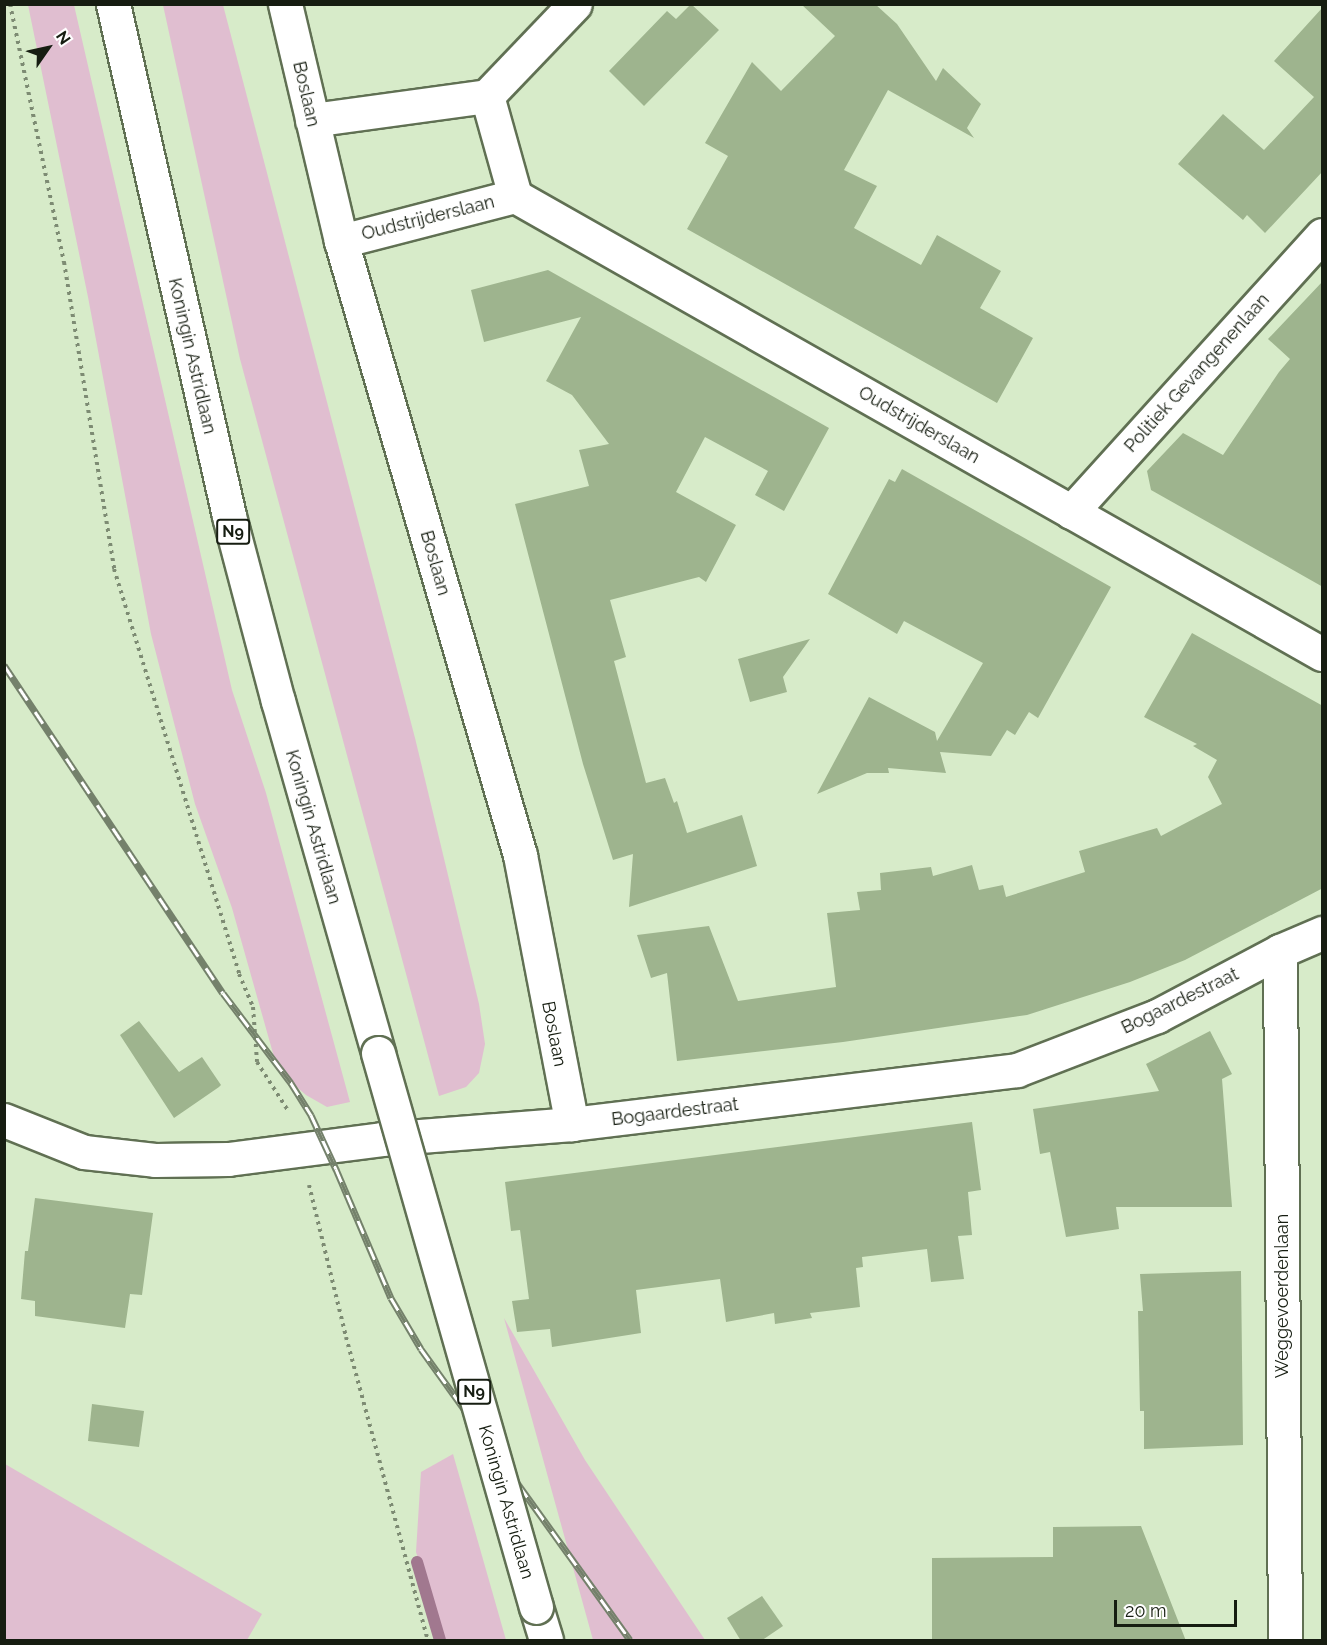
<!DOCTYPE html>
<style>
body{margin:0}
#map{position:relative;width:1327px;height:1645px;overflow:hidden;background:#d7ebc9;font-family:Raleway,sans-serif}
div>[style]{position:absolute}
.green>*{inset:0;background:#e0bed0}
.stream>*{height:12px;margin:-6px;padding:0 6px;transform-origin:6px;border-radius:6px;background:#a1788f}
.building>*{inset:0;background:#9eb48e}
.path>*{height:4px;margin-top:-2px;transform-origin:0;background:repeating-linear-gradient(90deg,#7d8b73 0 3px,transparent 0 7.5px)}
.roads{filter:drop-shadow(2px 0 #607053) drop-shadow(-2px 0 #607053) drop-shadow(0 2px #607053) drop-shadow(0 -2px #607053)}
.street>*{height:33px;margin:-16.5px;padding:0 16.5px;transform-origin:16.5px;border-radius:16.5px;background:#fff}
.secondary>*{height:33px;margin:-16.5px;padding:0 16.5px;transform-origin:16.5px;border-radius:16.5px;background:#fff}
.primary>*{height:33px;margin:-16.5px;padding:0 16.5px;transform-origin:16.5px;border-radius:16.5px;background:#fff}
.rail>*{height:7px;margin-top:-3.5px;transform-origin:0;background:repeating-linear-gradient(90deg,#fff 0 14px,#74816b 0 28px);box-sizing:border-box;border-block:2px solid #74816b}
.bridges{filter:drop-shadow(2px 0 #607053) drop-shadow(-2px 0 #607053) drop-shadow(0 2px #607053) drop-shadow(0 -2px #607053)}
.primary-bridge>*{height:33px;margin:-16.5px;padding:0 16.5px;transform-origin:16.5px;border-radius:16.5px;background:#fff}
span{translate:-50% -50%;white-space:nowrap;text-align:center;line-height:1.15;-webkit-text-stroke:5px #fff;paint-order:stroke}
.shield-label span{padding:2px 4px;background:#fff;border:2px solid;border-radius:4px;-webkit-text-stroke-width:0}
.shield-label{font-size:16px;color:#161d11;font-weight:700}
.street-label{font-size:18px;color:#161d11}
.frame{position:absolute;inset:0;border:6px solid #161d11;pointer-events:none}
.north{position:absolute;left:18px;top:18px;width:60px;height:60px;-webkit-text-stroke:4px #fff;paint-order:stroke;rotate:56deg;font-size:16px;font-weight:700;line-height:24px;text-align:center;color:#161d11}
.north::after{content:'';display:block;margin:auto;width:21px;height:27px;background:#161d11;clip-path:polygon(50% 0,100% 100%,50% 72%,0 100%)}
.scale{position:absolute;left:1114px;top:1600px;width:123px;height:27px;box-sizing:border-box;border:3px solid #161d11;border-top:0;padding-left:8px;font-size:18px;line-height:21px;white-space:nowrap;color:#161d11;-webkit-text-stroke:4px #fff;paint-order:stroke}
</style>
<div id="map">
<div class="green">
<div style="clip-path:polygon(28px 5px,74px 5px,232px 690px,266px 793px,350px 1102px,327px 1107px,306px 1095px,278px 1071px,232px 908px,195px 804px,151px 634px,88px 297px)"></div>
<div style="clip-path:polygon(163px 5px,223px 5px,415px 738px,479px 1004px,485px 1044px,479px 1073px,466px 1087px,439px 1096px,240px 359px)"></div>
<div style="clip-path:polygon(504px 1318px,585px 1460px,705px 1640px,593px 1640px)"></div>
<div style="clip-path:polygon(453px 1454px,506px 1640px,443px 1640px,416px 1552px,421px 1472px)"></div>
<div style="clip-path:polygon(5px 1464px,262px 1614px,247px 1640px,5px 1640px)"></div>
</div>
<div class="stream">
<div style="left:417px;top:1562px;width:81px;rotate:73.6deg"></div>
</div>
<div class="building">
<div style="clip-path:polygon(691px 4px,719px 30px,644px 106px,609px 71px,667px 11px,676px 19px)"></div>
<div style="clip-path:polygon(801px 4px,875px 4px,897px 24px,936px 81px,943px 68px,981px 104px,967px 128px,974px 138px,888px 90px,844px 170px,877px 186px,854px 228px,921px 265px,937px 235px,1001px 271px,980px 308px,1033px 338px,997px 403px,687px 229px,728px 156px,705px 143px,752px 62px,781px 91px,835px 36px)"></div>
<div style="clip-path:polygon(1323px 7px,1323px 171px,1265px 233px,1247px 215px,1243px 220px,1178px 164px,1223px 114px,1264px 150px,1314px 97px,1274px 61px)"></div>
<div style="clip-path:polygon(548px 270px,829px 428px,784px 511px,755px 495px,768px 471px,705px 437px,676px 492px,736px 525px,706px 582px,699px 577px,610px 600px,626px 657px,614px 661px,646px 783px,665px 778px,674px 803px,677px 801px,687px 833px,742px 815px,757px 866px,629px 907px,633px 854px,613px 860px,583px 764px,515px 504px,589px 486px,579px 450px,609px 444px,572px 395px,546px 381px,581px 317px,484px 342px,471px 290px)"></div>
<div style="clip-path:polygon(1323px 281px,1323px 587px,1151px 490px,1147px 471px,1183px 433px,1223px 455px,1279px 372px,1290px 359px,1268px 339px)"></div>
<div style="clip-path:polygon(902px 469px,1111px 587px,1038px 718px,1029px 712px,1015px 735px,1007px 730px,991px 756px,940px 752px,946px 773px,888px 768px,889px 773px,867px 773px,817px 794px,869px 697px,935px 732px,937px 741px,983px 663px,904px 621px,897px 634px,828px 594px,889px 479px,895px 482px)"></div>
<div style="clip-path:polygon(1192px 633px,1323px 706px,1323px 888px,1185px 960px,1130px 982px,1027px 1015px,843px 1042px,677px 1061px,667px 973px,651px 978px,637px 935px,709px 926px,738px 1001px,836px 987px,827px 913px,860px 910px,857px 892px,881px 890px,880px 873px,931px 867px,933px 876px,972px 865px,979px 890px,1003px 885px,1006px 897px,1085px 872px,1079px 851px,1157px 828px,1161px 836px,1222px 804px,1208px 777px,1217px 760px,1193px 746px,1197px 744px,1144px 717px)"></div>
<div style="clip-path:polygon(810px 639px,783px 677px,787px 692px,750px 702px,738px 659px)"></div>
<div style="clip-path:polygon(139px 1021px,179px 1072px,202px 1057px,221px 1085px,219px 1087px,174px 1118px,120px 1035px)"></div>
<div style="clip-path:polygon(1210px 1031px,1232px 1074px,1222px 1079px,1232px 1207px,1116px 1207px,1119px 1229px,1066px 1237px,1050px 1152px,1040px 1154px,1033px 1109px,1159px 1091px,1146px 1064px)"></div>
<div style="clip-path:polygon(972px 1122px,981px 1190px,968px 1192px,972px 1235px,958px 1236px,964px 1279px,931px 1282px,927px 1249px,862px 1257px,863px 1267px,856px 1268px,860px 1307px,810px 1313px,812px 1318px,775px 1324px,774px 1313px,726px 1322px,720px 1279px,636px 1290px,641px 1333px,552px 1347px,550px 1329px,517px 1332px,512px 1301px,529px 1299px,520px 1230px,511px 1231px,505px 1182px)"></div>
<div style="clip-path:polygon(35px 1198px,153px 1213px,142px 1295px,130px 1294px,125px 1328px,35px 1316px,35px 1301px,21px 1299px,25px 1251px,28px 1251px)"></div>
<div style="clip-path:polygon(1241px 1271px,1243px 1445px,1144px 1449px,1144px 1411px,1140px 1411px,1138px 1311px,1143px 1311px,1140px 1274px)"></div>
<div style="clip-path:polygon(92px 1404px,144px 1411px,139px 1447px,88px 1441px)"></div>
<div style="clip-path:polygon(1141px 1526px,1186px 1641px,932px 1641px,932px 1558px,1053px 1557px,1053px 1527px)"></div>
<div style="clip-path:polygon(762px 1596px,783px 1626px,761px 1641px,741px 1641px,727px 1618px)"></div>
</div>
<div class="path">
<div style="left:10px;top:4px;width:264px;rotate:78.2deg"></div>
<div style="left:64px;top:262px;width:311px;rotate:80.7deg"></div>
<div style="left:114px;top:569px;width:424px;rotate:72.8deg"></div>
<div style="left:239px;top:974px;width:36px;rotate:67deg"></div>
<div style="left:253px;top:1007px;width:55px;rotate:85.8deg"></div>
<div style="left:257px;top:1062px;width:59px;rotate:57.4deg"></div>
<div style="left:309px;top:1185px;width:156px;rotate:76.3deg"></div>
<div style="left:346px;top:1337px;width:314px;rotate:74.9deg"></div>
</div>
<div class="roads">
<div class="street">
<div style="left:285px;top:4px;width:244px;rotate:76.7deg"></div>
<div style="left:341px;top:241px;width:640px;rotate:73.75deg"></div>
<div style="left:520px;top:855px;width:274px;rotate:79.1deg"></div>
<div style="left:312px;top:120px;width:177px;rotate:-7.8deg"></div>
<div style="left:487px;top:96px;width:127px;rotate:-46.3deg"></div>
<div style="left:515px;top:196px;width:928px;rotate:29.58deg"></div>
<div style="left:341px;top:241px;width:180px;rotate:-14.5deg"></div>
<div style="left:515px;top:196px;width:104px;rotate:-105.6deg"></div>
<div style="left:1071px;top:512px;width:374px;rotate:-47.8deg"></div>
<div style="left:1285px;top:1640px;width:689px;rotate:-90.42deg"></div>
<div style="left:1280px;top:951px;width:46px;rotate:-23.2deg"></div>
</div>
<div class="secondary">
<div style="left:4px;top:1120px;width:86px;rotate:21.8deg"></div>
<div style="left:84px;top:1152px;width:71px;rotate:6.4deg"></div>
<div style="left:155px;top:1160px;width:73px;rotate:-0.8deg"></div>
<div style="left:228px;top:1159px;width:155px;rotate:-7.4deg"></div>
<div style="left:382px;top:1139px;width:191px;rotate:-4.5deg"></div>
<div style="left:572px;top:1124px;width:448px;rotate:-6.9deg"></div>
<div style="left:1017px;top:1070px;width:150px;rotate:-21.1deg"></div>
<div style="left:1157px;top:1016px;width:139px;rotate:-27.9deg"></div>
</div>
<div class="primary">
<div style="left:113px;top:4px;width:525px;rotate:77.23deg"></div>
<div style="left:229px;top:516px;width:191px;rotate:75.2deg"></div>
<div style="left:278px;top:701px;width:366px;rotate:74.1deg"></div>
<div style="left:536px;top:1607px;width:34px;rotate:73deg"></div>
</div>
</div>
<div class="rail">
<div style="left:4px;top:665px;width:394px;rotate:56.3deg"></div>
<div style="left:223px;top:993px;width:113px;rotate:52.9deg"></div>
<div style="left:291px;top:1083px;width:38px;rotate:58deg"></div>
<div style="left:311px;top:1115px;width:60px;rotate:65.2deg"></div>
<div style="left:336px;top:1169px;width:140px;rotate:66.9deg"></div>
<div style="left:391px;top:1298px;width:59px;rotate:59.5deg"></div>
<div style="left:421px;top:1349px;width:358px;rotate:54.3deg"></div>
</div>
<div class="bridges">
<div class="primary-bridge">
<div style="left:378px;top:1053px;width:576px;rotate:74.08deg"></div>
</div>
</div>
<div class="shield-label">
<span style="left:233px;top:532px">N9</span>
<span style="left:474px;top:1392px">N9</span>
</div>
<div class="street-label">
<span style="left:306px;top:94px;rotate:77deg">Boslaan</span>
<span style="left:428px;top:218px;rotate:-14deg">Oudstrijderslaan</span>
<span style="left:192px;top:356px;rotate:77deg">Koningin Astridlaan</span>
<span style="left:1197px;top:373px;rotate:-48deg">Politiek Gevangenenlaan</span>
<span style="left:919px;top:425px;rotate:30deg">Oudstrijderslaan</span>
<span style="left:435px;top:563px;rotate:74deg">Boslaan</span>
<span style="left:313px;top:827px;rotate:74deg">Koningin Astridlaan</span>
<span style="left:1180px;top:1001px;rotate:-26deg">Bogaardestraat</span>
<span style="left:554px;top:1034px;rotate:79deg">Boslaan</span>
<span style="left:675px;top:1112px;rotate:-7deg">Bogaardestraat</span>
<span style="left:1282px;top:1296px;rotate:-90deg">Weggevoerdenlaan</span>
<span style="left:506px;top:1502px;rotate:74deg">Koningin Astridlaan</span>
</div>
<div class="frame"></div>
<div class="north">N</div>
<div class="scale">20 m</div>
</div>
